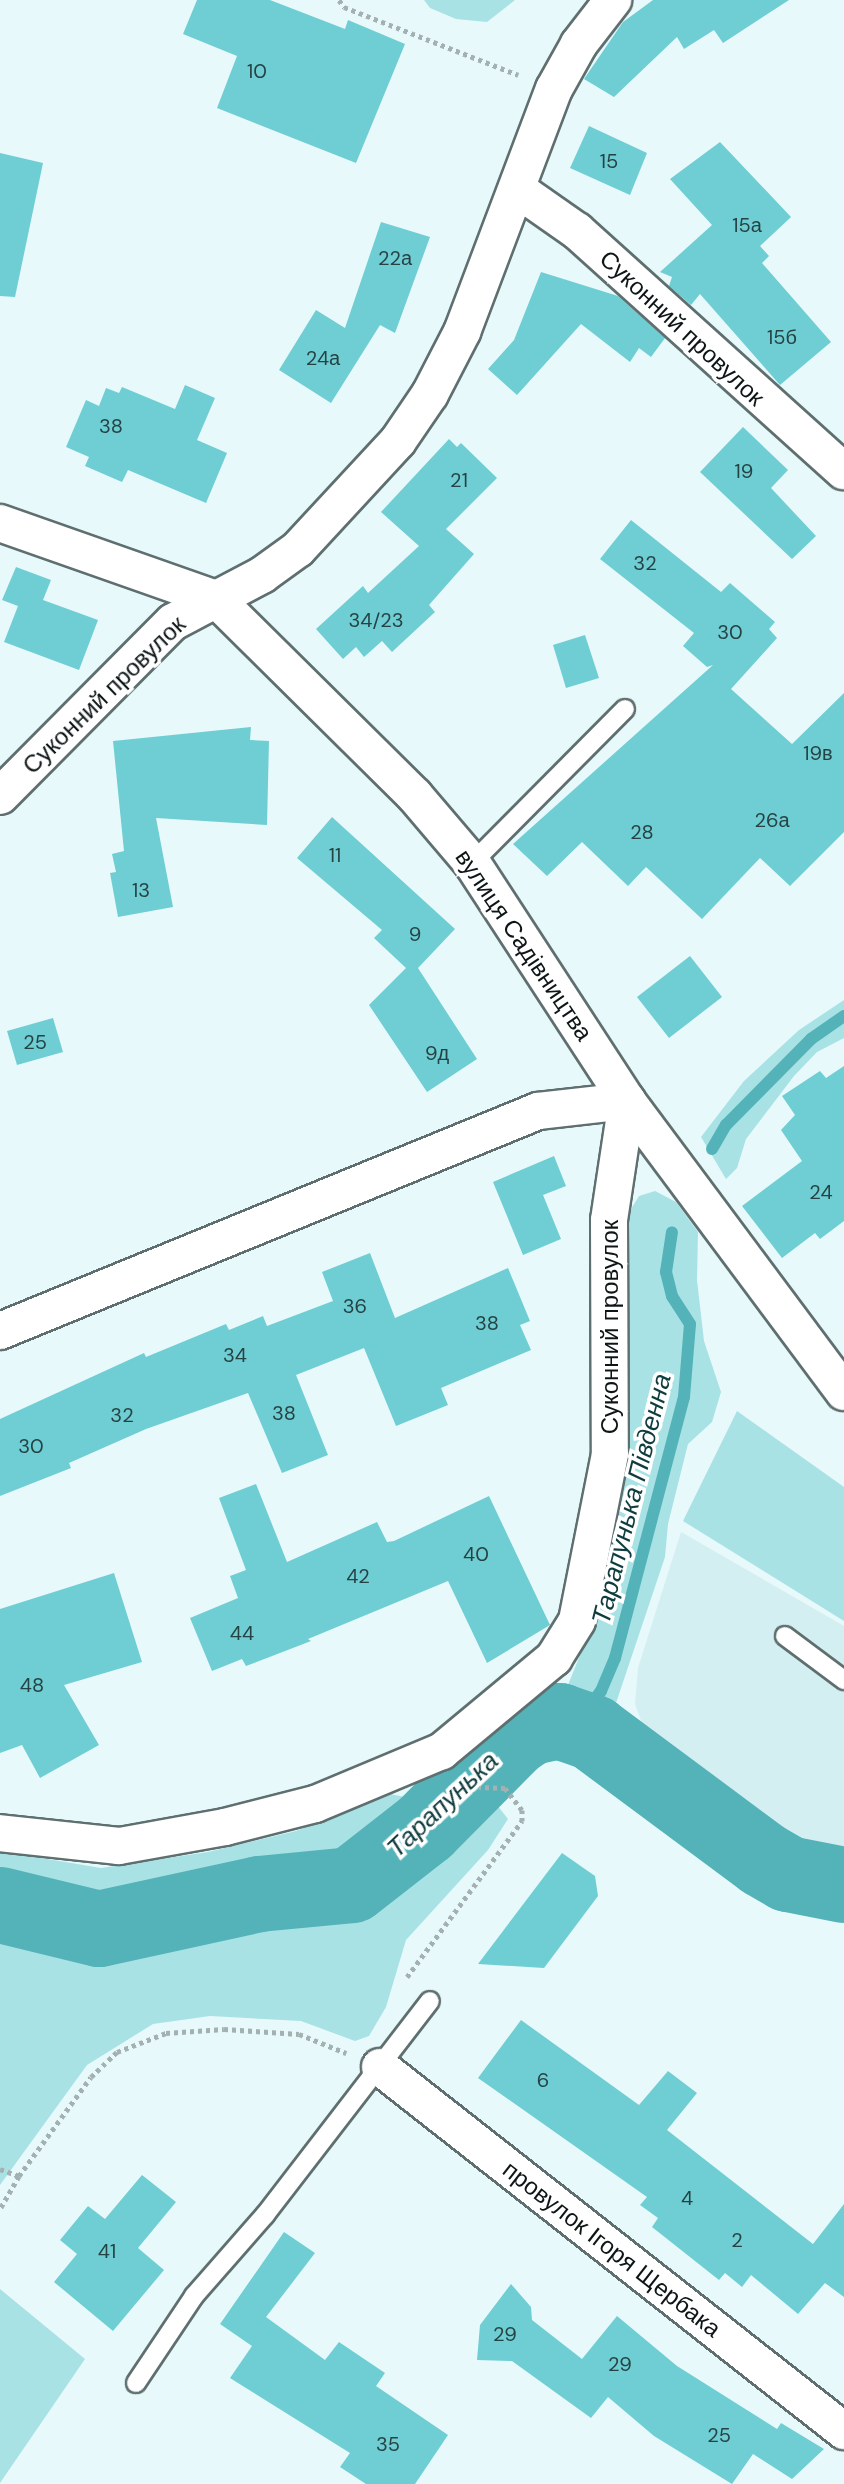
<!DOCTYPE html>
<meta charset="utf-8">
<style>
body{margin:0}
#map{position:relative;width:844px;height:2484px;overflow:hidden;background:#e7f9fa;font-family:"DM Sans",sans-serif}
div>[style]{position:absolute}
.built>*{inset:0;background:#d4eff1}
.green>*{inset:0;background:#a9e2e5}
.water>*{inset:0;background:#53b3b8}
.stream>*{height:12px;margin:-6px;padding:0 6px;transform-origin:6px;border-radius:6px;background:#53b3b8}
.river>*{height:76px;margin:-38px;padding:0 38px;transform-origin:38px;border-radius:38px;background:#53b3b8}
.building>*{inset:0;background:#6fced3}
.path>*{height:5px;margin-top:-2.5px;transform-origin:0;background:repeating-linear-gradient(90deg,#a3b1b2 0 4px,transparent 0 8px)}
.roads{filter:drop-shadow(2px 0 #5f6f6f) drop-shadow(-2px 0 #5f6f6f) drop-shadow(0 2px #5f6f6f) drop-shadow(0 -2px #5f6f6f)}
.service>*{height:18px;margin:-9px;padding:0 9px;transform-origin:9px;border-radius:9px;background:#fff}
.minor>*{height:36px;margin:-18px;padding:0 18px;transform-origin:18px;border-radius:18px;background:#fff}
span{translate:-50% -50%;white-space:nowrap;text-align:center;line-height:1.15;-webkit-text-stroke:7px #fff;paint-order:stroke}
.number-label{font-size:20px;color:#264344}
.number-label span{-webkit-text-stroke-width:0}
.street-label{font-size:24px;color:#0e1515}
.water-label{font-size:26px;color:#0f3c3f;font-style:italic}
</style>
<div id="map">
<div class="built">
<div style="clip-path:polygon(681px 1532px,844px 1626px,844px 1847px,792px 1839px,655px 1746px,644px 1729px,635px 1704px,638px 1668px)"></div>
</div>
<div class="green">
<div style="clip-path:polygon(424px 0,515px 0,487px 22px,456px 19px,430px 8px)"></div>
<div style="clip-path:polygon(844px 1000px,844px 1038px,817px 1052px,794px 1076px,746px 1139px,737px 1168px,726px 1179px,701px 1137px,744px 1081px,799px 1030px)"></div>
<div style="clip-path:polygon(655px 1191px,676px 1202px,698px 1232px,697px 1280px,704px 1341px,721px 1392px,712px 1422px,688px 1444px,668px 1524px,665px 1557px,615px 1706px,596px 1721px,571px 1710px,564px 1695px,586px 1640px,623px 1463px,628px 1214px,639px 1196px)"></div>
<div style="clip-path:polygon(737px 1411px,844px 1487px,844px 1621px,683px 1521px)"></div>
<div style="clip-path:polygon(458px 1781px,472px 1794px,490px 1796px,508px 1819px,488px 1850px,406px 1940px,386px 2007px,369px 2036px,355px 2041px,301px 2021px,210px 2016px,153px 2024px,87px 2065px,0 2185px,0 1851px,101px 1868px,208px 1852px,296px 1831px,390px 1794px,435px 1803px)"></div>
<div style="clip-path:polygon(792px 1839px,844px 1847px,844px 1902px,758px 1884px)"></div>
<div style="clip-path:polygon(0 2289px,85px 2359px,0 2483px)"></div>
</div>
<div class="water">
<div style="clip-path:polygon(644px 1755px,746px 1818px,769px 1854px,754px 1873px,634px 1772px)"></div>
</div>
<div class="stream">
<div style="left:712px;top:1149px;width:28px;rotate:-60deg"></div>
<div style="left:726px;top:1125px;width:121px;rotate:-45.3deg"></div>
<div style="left:811px;top:1039px;width:40px;rotate:-34.9deg"></div>
<div style="left:576px;top:1725px;width:42px;rotate:-53.7deg"></div>
<div style="left:601px;top:1691px;width:36px;rotate:-67deg"></div>
<div style="left:615px;top:1658px;width:270px;rotate:-75.2deg"></div>
<div style="left:684px;top:1397px;width:73px;rotate:-85.3deg"></div>
<div style="left:690px;top:1324px;width:33px;rotate:-123deg"></div>
<div style="left:672px;top:1296px;width:25px;rotate:-104deg"></div>
<div style="left:666px;top:1272px;width:40px;rotate:-81.5deg"></div>
</div>
<div class="river">
<div style="left:0;top:1905px;width:102px;rotate:13.6deg"></div>
<div style="left:99px;top:1929px;width:164px;rotate:-12.3deg"></div>
<div style="left:259px;top:1894px;width:93px;rotate:-5.5deg"></div>
<div style="left:352px;top:1885px;width:93px;rotate:-38deg"></div>
<div style="left:425px;top:1828px;width:125px;rotate:-45.3deg"></div>
<div style="left:513px;top:1739px;width:22px;rotate:-34deg"></div>
<div style="left:531px;top:1727px;width:29px;rotate:-12deg"></div>
<div style="left:559px;top:1721px;width:36px;rotate:19deg"></div>
<div style="left:593px;top:1733px;width:213px;rotate:36.6deg"></div>
<div style="left:764px;top:1860px;width:28px;rotate:30deg"></div>
<div style="left:788px;top:1874px;width:57px;rotate:11.1deg"></div>
</div>
<div class="building">
<div style="clip-path:polygon(197px 0,270px 0,345px 29px,348px 20px,405px 44px,356px 163px,217px 108px,237px 56px,183px 34px)"></div>
<div style="clip-path:polygon(653px 0,789px 0,723px 43px,714px 30px,684px 49px,677px 37px,614px 97px,584px 79px,623px 22px)"></div>
<div style="clip-path:polygon(589px 126px,647px 153px,630px 195px,570px 168px)"></div>
<div style="clip-path:polygon(720px 142px,791px 217px,760px 246px,769px 256px,762px 263px,831px 342px,780px 385px,700px 294px,691px 305px,669px 286px,672px 277px,660px 272px,712px 225px,670px 179px)"></div>
<div style="clip-path:polygon(0 153px,43px 163px,15px 297px,0 296px)"></div>
<div style="clip-path:polygon(381px 222px,430px 237px,395px 333px,380px 325px,331px 403px,279px 370px,316px 310px,345px 328px)"></div>
<div style="clip-path:polygon(541px 272px,618px 296px,665px 338px,651px 357px,639px 348px,630px 362px,581px 324px,517px 395px,488px 369px,514px 340px)"></div>
<div style="clip-path:polygon(185px 385px,215px 398px,197px 440px,227px 453px,206px 503px,128px 470px,122px 482px,85px 466px,89px 457px,66px 447px,86px 400px,99px 406px,106px 388px,119px 393px,122px 387px,175px 409px)"></div>
<div style="clip-path:polygon(743px 427px,788px 470px,771px 488px,816px 536px,792px 559px,700px 472px)"></div>
<div style="clip-path:polygon(449px 439px,457px 447px,461px 443px,497px 478px,446px 529px,474px 554px,429px 605px,435px 612px,392px 652px,382px 641px,364px 657px,356px 647px,343px 659px,316px 629px,363px 586px,368px 593px,419px 546px,381px 512px)"></div>
<div style="clip-path:polygon(631px 520px,721px 592px,730px 583px,775px 622px,769px 629px,777px 638px,731px 689px,792px 744px,844px 693px,844px 832px,790px 886px,760px 858px,702px 919px,646px 867px,628px 886px,582px 842px,547px 876px,513px 844px,713px 665px,707px 667px,683px 646px,694px 633px,600px 559px)"></div>
<div style="clip-path:polygon(16px 567px,51px 580px,43px 600px,98px 620px,79px 670px,4px 642px,18px 606px,2px 600px)"></div>
<div style="clip-path:polygon(585px 635px,599px 678px,566px 688px,553px 645px)"></div>
<div style="clip-path:polygon(251px 727px,250px 740px,269px 741px,267px 825px,156px 818px,173px 907px,118px 917px,110px 873px,116px 872px,112px 854px,124px 851px,113px 741px)"></div>
<div style="clip-path:polygon(332px 817px,455px 929px,418px 968px,477px 1059px,427px 1092px,369px 1005px,406px 968px,374px 938px,382px 930px,297px 858px)"></div>
<div style="clip-path:polygon(690px 956px,722px 997px,669px 1038px,637px 997px)"></div>
<div style="clip-path:polygon(53px 1018px,63px 1052px,17px 1065px,7px 1031px)"></div>
<div style="clip-path:polygon(844px 1066px,844px 1221px,820px 1239px,815px 1233px,782px 1258px,742px 1206px,802px 1161px,781px 1130px,795px 1115px,782px 1096px,820px 1071px,826px 1078px)"></div>
<div style="clip-path:polygon(554px 1156px,566px 1186px,543px 1195px,561px 1239px,523px 1255px,493px 1182px)"></div>
<div style="clip-path:polygon(370px 1253px,395px 1318px,508px 1268px,530px 1321px,520px 1325px,531px 1350px,441px 1388px,448px 1405px,396px 1426px,364px 1348px,296px 1375px,328px 1455px,282px 1473px,248px 1393px,146px 1429px,69px 1463px,71px 1468px,0 1496px,0 1419px,144px 1353px,146px 1357px,226px 1324px,229px 1330px,263px 1316px,267px 1326px,333px 1301px,322px 1272px)"></div>
<div style="clip-path:polygon(256px 1484px,287px 1562px,377px 1522px,387px 1542px,394px 1541px,489px 1496px,550px 1625px,487px 1663px,448px 1581px,308px 1639px,311px 1641px,246px 1666px,242px 1659px,212px 1671px,190px 1618px,238px 1598px,230px 1576px,246px 1570px,219px 1498px)"></div>
<div style="clip-path:polygon(114px 1573px,142px 1662px,64px 1685px,99px 1745px,40px 1778px,22px 1745px,0 1753px,0 1609px)"></div>
<div style="clip-path:polygon(562px 1853px,595px 1876px,598px 1896px,544px 1968px,478px 1964px)"></div>
<div style="clip-path:polygon(521px 2020px,639px 2105px,668px 2071px,697px 2093px,667px 2130px,813px 2244px,844px 2204px,844px 2297px,825px 2283px,798px 2314px,751px 2275px,742px 2287px,725px 2273px,719px 2280px,652px 2227px,658px 2218px,640px 2205px,647px 2197px,478px 2078px)"></div>
<div style="clip-path:polygon(142px 2175px,176px 2202px,138px 2248px,164px 2270px,113px 2331px,54px 2282px,77px 2254px,60px 2240px,88px 2206px,105px 2219px)"></div>
<div style="clip-path:polygon(284px 2232px,315px 2253px,266px 2317px,325px 2360px,339px 2342px,385px 2373px,376px 2386px,448px 2435px,415px 2484px,366px 2484px,340px 2467px,350px 2453px,230px 2378px,252px 2346px,220px 2324px)"></div>
<div style="clip-path:polygon(511px 2284px,531px 2307px,532px 2320px,582px 2359px,617px 2316px,677px 2366px,777px 2429px,781px 2423px,824px 2449px,792px 2479px,753px 2454px,732px 2484px,654px 2436px,608px 2397px,591px 2418px,512px 2361px,477px 2360px,480px 2325px)"></div>
</div>
<div class="path">
<div style="left:339px;top:0;width:9px;rotate:54deg"></div>
<div style="left:344px;top:7px;width:187px;rotate:21.3deg"></div>
<div style="left:407px;top:1977px;width:194px;rotate:-53.6deg"></div>
<div style="left:522px;top:1821px;width:11px;rotate:-90deg"></div>
<div style="left:522px;top:1810px;width:28px;rotate:-128deg"></div>
<div style="left:505px;top:1788px;width:26px;rotate:-178deg"></div>
<div style="left:479px;top:1787px;width:16px;rotate:-140deg"></div>
<div style="left:0;top:2169px;width:20px;rotate:20deg"></div>
<div style="left:19px;top:2176px;width:38px;rotate:120deg"></div>
<div style="left:19px;top:2176px;width:122px;rotate:-54deg"></div>
<div style="left:91px;top:2077px;width:36px;rotate:-44deg"></div>
<div style="left:117px;top:2052px;width:53px;rotate:-21.2deg"></div>
<div style="left:166px;top:2033px;width:58px;rotate:-3.9deg"></div>
<div style="left:224px;top:2029px;width:75px;rotate:3.8deg"></div>
<div style="left:299px;top:2034px;width:51px;rotate:22deg"></div>
</div>
<div class="roads">
<div class="service">
<div style="left:472px;top:863px;width:217px;rotate:-45.2deg"></div>
<div style="left:785px;top:1636px;width:74px;rotate:36.7deg"></div>
<div style="left:136px;top:2383px;width:105px;rotate:-56.3deg"></div>
<div style="left:194px;top:2296px;width:108px;rotate:-48.8deg"></div>
<div style="left:265px;top:2215px;width:270px;rotate:-52.4deg"></div>
</div>
<div class="minor">
<div style="left:517px;top:189px;width:73px;rotate:35deg"></div>
<div style="left:577px;top:231px;width:359px;rotate:42deg"></div>
<div style="left:0;top:523px;width:229px;rotate:19.4deg"></div>
<div style="left:216px;top:599px;width:280px;rotate:44.7deg"></div>
<div style="left:415px;top:796px;width:88px;rotate:49.6deg"></div>
<div style="left:472px;top:863px;width:284px;rotate:56.9deg"></div>
<div style="left:627px;top:1101px;width:363px;rotate:53.3deg"></div>
<div style="left:0;top:796px;width:245px;rotate:-45.2deg"></div>
<div style="left:173px;top:622px;width:101px;rotate:-27.8deg"></div>
<div style="left:262px;top:575px;width:44px;rotate:-35.8deg"></div>
<div style="left:298px;top:549px;width:147px;rotate:-47.2deg"></div>
<div style="left:398px;top:441px;width:57px;rotate:-55.8deg"></div>
<div style="left:430px;top:394px;width:70px;rotate:-62.7deg"></div>
<div style="left:462px;top:332px;width:260px;rotate:-69.3deg"></div>
<div style="left:554px;top:89px;width:51px;rotate:-60.9deg"></div>
<div style="left:579px;top:44px;width:56px;rotate:-52.3deg"></div>
<div style="left:0;top:1331px;width:581px;rotate:-22.24deg"></div>
<div style="left:538px;top:1111px;width:90px;rotate:-6.4deg"></div>
<div style="left:627px;top:1101px;width:120px;rotate:98.6deg"></div>
<div style="left:609px;top:1220px;width:234px;rotate:89.8deg"></div>
<div style="left:610px;top:1454px;width:170px;rotate:101.2deg"></div>
<div style="left:577px;top:1621px;width:44px;rotate:121.9deg"></div>
<div style="left:554px;top:1658px;width:146px;rotate:140.3deg"></div>
<div style="left:442px;top:1751px;width:138px;rotate:157.3deg"></div>
<div style="left:315px;top:1804px;width:93px;rotate:165.7deg"></div>
<div style="left:225px;top:1827px;width:108px;rotate:169.8deg"></div>
<div style="left:119px;top:1846px;width:120px;rotate:-173.8deg"></div>
<div style="left:380px;top:2067px;width:590px;rotate:38.11deg"></div>
</div>
</div>
<div class="number-label">
<span style="left:257px;top:71px">10</span>
<span style="left:609px;top:161px">15</span>
<span style="left:747px;top:225px">15а</span>
<span style="left:395px;top:258px">22а</span>
<span style="left:782px;top:337px">15б</span>
<span style="left:323px;top:358px">24а</span>
<span style="left:111px;top:426px">38</span>
<span style="left:744px;top:471px">19</span>
<span style="left:459px;top:480px">21</span>
<span style="left:645px;top:563px">32</span>
<span style="left:376px;top:620px">34/23</span>
<span style="left:730px;top:632px">30</span>
<span style="left:818px;top:753px">19в</span>
<span style="left:772px;top:820px">26а</span>
<span style="left:642px;top:832px">28</span>
<span style="left:335px;top:855px">11</span>
<span style="left:141px;top:890px">13</span>
<span style="left:415px;top:934px">9</span>
<span style="left:35px;top:1042px">25</span>
<span style="left:437px;top:1053px">9д</span>
<span style="left:821px;top:1192px">24</span>
<span style="left:355px;top:1306px">36</span>
<span style="left:487px;top:1323px">38</span>
<span style="left:235px;top:1355px">34</span>
<span style="left:284px;top:1413px">38</span>
<span style="left:122px;top:1415px">32</span>
<span style="left:31px;top:1446px">30</span>
<span style="left:476px;top:1554px">40</span>
<span style="left:358px;top:1576px">42</span>
<span style="left:242px;top:1633px">44</span>
<span style="left:32px;top:1685px">48</span>
<span style="left:543px;top:2080px">6</span>
<span style="left:687px;top:2198px">4</span>
<span style="left:737px;top:2240px">2</span>
<span style="left:107px;top:2251px">41</span>
<span style="left:505px;top:2334px">29</span>
<span style="left:620px;top:2364px">29</span>
<span style="left:719px;top:2435px">25</span>
<span style="left:388px;top:2444px">35</span>
</div>
<div class="street-label">
<span style="left:682px;top:328px;rotate:43deg">Суконний провулок</span>
<span style="left:104px;top:695px;rotate:-44deg">Суконний провулок</span>
<span style="left:524px;top:945px;rotate:56deg">вулиця Садівництва</span>
<span style="left:610px;top:1327px;rotate:-90deg">Суконний провулок</span>
<span style="left:612px;top:2249px;rotate:38deg">провулок Ігоря Щербака</span>
</div>
<div class="water-label">
<span style="left:632px;top:1499px;rotate:-76deg">Тарапунька Південна</span>
<span style="left:443px;top:1805px;rotate:-43deg">Тарапунька</span>
</div>
</div>
